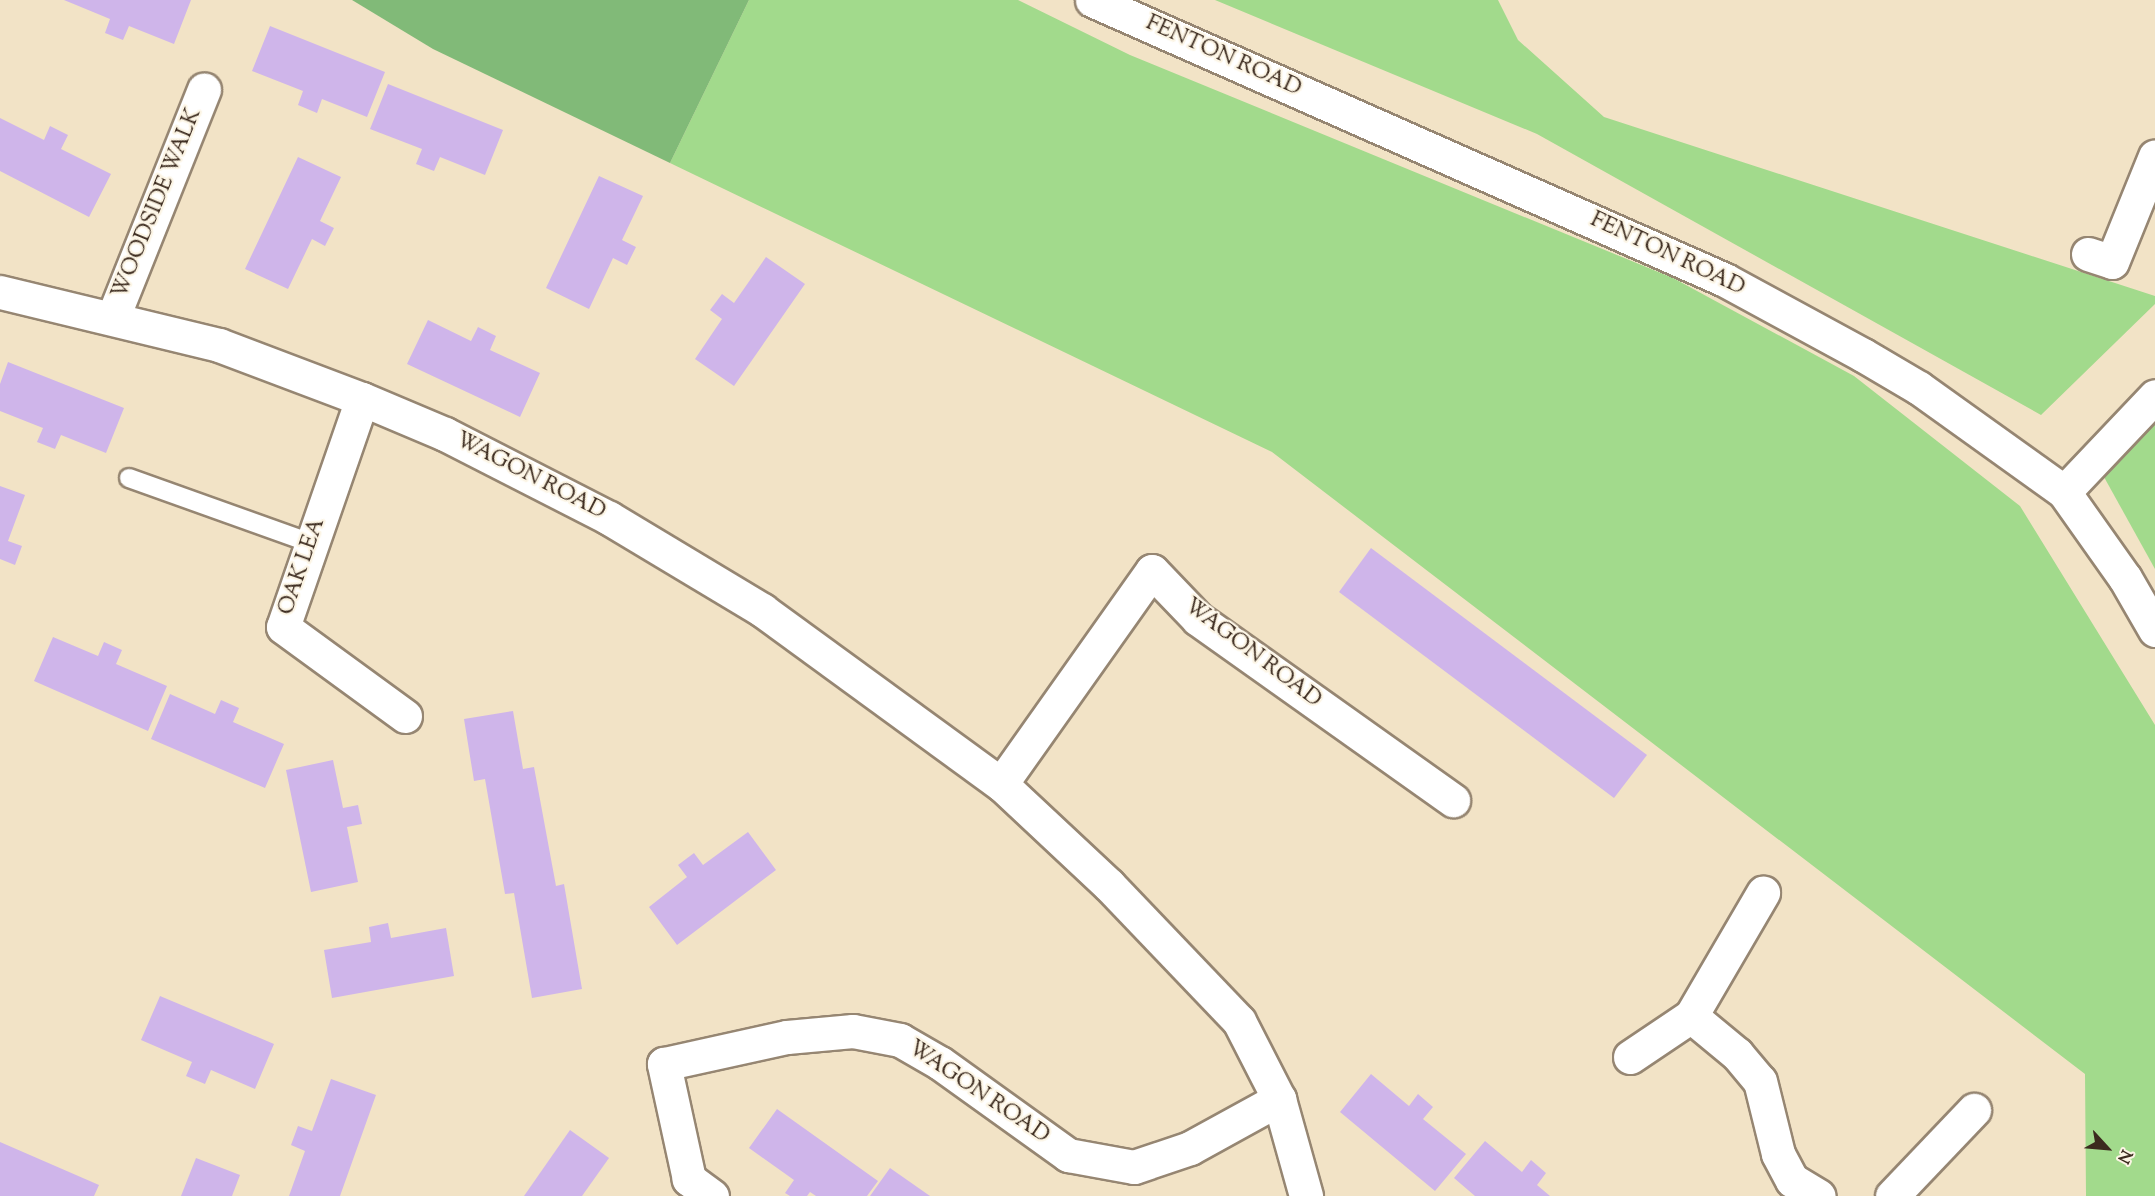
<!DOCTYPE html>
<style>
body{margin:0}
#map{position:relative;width:2155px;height:1196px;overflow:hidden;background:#f2e3c6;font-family:"Sorts Mill Goudy",serif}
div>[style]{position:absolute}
.green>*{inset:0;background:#a2da8c}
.forest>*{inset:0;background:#81ba78}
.building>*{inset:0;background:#cfb5ea}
.roads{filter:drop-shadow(2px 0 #968672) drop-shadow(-2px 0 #968672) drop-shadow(0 2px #968672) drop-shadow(0 -2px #968672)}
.lane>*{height:18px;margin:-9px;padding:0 9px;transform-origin:9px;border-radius:9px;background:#fff}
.street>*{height:33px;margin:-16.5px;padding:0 16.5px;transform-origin:16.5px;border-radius:16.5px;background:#fff}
.secondary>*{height:33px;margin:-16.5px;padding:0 16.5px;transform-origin:16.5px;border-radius:16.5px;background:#fff}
span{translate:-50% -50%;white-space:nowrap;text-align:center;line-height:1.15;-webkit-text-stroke:4.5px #fcf5e5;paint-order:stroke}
.street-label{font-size:22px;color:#3b2a1e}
.north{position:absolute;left:2077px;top:1118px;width:60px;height:60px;-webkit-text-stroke:4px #fcf5e5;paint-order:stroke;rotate:116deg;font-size:16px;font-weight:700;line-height:24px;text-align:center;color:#3b2a1e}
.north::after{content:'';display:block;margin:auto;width:21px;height:27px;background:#3b2a1e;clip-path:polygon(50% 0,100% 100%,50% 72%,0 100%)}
</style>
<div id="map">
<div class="green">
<div style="clip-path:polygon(749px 0,1018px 0,1130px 55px,1673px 278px,1854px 376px,2020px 506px,2155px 725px,2155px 1196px,2086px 1196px,2085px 1074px,1272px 452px,670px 163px)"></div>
<div style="clip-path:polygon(1215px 0,1498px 0,1518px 40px,1604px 117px,2155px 296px,2155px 304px,2041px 415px,1537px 134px)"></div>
<div style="clip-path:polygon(2155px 419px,2155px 569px,2104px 477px)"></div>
</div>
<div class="forest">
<div style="clip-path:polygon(352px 0,749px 0,670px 163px,433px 49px)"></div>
</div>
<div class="building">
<div style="clip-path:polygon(64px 0,191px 0,174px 44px,129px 26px,123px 40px,105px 33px,110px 19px)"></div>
<div style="clip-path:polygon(270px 26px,385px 72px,367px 117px,322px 99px,317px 113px,298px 105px,303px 91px,252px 71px)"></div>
<div style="clip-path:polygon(388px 84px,503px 130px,485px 175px,440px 157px,434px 171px,416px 164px,422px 149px,370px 129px)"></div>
<div style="clip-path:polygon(0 118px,44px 140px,50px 126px,68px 135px,61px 149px,111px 174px,89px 217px,0 171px)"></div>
<div style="clip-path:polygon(298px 157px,341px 177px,320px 221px,334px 228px,325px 246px,312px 239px,288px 289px,245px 269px)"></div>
<div style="clip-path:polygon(599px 176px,643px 196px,622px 240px,636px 247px,627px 265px,613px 258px,589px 309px,546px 288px)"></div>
<div style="clip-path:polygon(766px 257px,805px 284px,734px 386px,695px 359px,722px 319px,710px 310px,722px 294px,734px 303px)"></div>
<div style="clip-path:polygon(428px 320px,471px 341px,478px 327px,496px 336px,490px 350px,540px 373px,520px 417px,407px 364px)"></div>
<div style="clip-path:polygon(8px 362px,124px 408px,106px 453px,61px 435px,55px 449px,37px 442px,43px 428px,0 411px,0 384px)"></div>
<div style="clip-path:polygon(0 486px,25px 495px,8px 541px,22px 546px,15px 565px,0 559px)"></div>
<div style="clip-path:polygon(1371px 548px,1647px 755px,1614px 798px,1339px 592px)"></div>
<div style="clip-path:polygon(53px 637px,98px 656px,104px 642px,122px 650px,116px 664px,167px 686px,148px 731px,34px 681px)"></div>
<div style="clip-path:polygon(170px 694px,215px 714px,221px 700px,239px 708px,233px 722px,284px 744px,265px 788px,151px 739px)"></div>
<div style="clip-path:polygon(513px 711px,523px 769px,534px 767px,556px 886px,564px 884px,582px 989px,532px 998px,514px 893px,505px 894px,485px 779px,474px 781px,464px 719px)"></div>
<div style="clip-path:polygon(333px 760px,343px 808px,358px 805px,362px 824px,347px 827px,358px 882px,311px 892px,286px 770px)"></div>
<div style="clip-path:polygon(748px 832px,776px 870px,677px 945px,649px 907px,687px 877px,678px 865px,694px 853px,703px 865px)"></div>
<div style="clip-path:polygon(388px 923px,391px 938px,446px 928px,454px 976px,332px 998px,324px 950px,371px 942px,369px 927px)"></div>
<div style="clip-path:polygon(160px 996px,274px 1044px,255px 1089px,211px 1070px,205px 1084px,186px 1076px,192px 1062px,141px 1040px)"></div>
<div style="clip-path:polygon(1371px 1074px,1409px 1106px,1418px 1094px,1433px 1107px,1423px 1119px,1466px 1154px,1435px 1191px,1340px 1112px)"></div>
<div style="clip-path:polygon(331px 1079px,376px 1095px,340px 1196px,289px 1196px,305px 1151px,291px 1145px,298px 1126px,312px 1131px)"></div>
<div style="clip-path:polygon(777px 1109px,878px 1181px,867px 1196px,816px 1196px,810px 1192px,807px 1196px,790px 1196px,785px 1193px,794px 1180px,749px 1148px)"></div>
<div style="clip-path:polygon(570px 1130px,609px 1158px,582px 1196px,524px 1196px)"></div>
<div style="clip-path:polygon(1485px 1141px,1522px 1172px,1531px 1160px,1546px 1173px,1537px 1185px,1550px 1196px,1475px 1196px,1454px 1178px)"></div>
<div style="clip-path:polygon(0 1142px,99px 1185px,94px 1196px,0 1196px)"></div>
<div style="clip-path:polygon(196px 1158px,240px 1175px,232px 1196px,181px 1196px)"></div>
<div style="clip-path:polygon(890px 1168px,930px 1196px,870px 1196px)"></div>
</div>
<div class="roads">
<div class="lane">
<div style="left:129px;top:478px;width:193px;rotate:19.7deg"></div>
</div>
<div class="street">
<div style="left:2088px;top:254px;width:25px;rotate:18deg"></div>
<div style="left:2112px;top:262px;width:114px;rotate:-67.9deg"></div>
<div style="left:0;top:292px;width:225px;rotate:13.6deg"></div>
<div style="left:219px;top:345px;width:153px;rotate:20.7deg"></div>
<div style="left:362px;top:399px;width:90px;rotate:22.9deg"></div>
<div style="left:445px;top:434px;width:184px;rotate:27.1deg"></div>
<div style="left:609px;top:518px;width:179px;rotate:31deg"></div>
<div style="left:762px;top:610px;width:296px;rotate:36.1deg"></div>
<div style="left:1001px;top:784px;width:148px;rotate:43.1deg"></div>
<div style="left:1109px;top:885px;width:188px;rotate:46.3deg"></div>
<div style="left:1239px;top:1021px;width:88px;rotate:62.9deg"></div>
<div style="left:1279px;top:1099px;width:101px;rotate:74.4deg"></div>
<div style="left:113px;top:317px;width:245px;rotate:-68.2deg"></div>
<div style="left:362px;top:399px;width:241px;rotate:109.1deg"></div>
<div style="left:283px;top:627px;width:151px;rotate:36.1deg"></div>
<div style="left:1001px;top:784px;width:261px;rotate:-54.7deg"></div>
<div style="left:1152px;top:571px;width:66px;rotate:46.2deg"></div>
<div style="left:1198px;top:619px;width:313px;rotate:35.4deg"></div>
<div style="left:1691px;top:1016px;width:60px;rotate:39.6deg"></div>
<div style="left:1737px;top:1054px;width:35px;rotate:50deg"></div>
<div style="left:1760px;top:1081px;width:75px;rotate:76.1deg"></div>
<div style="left:1778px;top:1154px;width:30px;rotate:62deg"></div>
<div style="left:1792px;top:1180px;width:31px;rotate:31deg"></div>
<div style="left:1630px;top:1057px;width:73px;rotate:-33.9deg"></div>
<div style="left:1691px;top:1016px;width:143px;rotate:-59.7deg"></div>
<div style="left:712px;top:1196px;width:29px;rotate:-144deg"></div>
<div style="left:689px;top:1179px;width:118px;rotate:-102.3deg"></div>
<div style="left:664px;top:1064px;width:126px;rotate:-12.4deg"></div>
<div style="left:787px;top:1037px;width:66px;rotate:-5.2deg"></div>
<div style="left:853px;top:1031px;width:48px;rotate:10.8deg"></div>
<div style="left:900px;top:1040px;width:46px;rotate:29.9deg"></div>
<div style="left:940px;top:1063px;width:158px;rotate:35.7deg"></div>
<div style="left:1068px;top:1155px;width:67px;rotate:10.3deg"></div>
<div style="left:1134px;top:1167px;width:59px;rotate:-18.7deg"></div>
<div style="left:1190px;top:1148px;width:102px;rotate:-28.8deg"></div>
<div style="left:1892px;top:1196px;width:119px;rotate:-46.4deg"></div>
</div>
<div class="secondary">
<div style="left:1092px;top:0;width:692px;rotate:23.86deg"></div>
<div style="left:1725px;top:280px;width:157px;rotate:28.5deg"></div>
<div style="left:1863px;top:355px;width:65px;rotate:30.5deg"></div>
<div style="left:1919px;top:388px;width:178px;rotate:35.6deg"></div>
<div style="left:2064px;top:492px;width:105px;rotate:54.7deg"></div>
<div style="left:2125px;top:578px;width:60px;rotate:60deg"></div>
<div style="left:2064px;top:492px;width:132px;rotate:-46.5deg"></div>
</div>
</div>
<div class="street-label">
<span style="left:1223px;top:57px;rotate:24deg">FENTON ROAD</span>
<span style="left:158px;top:204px;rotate:-68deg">WOODSIDE WALK</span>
<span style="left:1667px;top:255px;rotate:25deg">FENTON ROAD</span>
<span style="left:530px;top:477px;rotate:27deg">WAGON ROAD</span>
<span style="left:303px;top:567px;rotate:-71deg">OAK LEA</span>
<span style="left:1252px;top:654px;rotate:37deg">WAGON ROAD</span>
<span style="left:978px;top:1093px;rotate:34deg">WAGON ROAD</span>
</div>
<div class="north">N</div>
</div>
